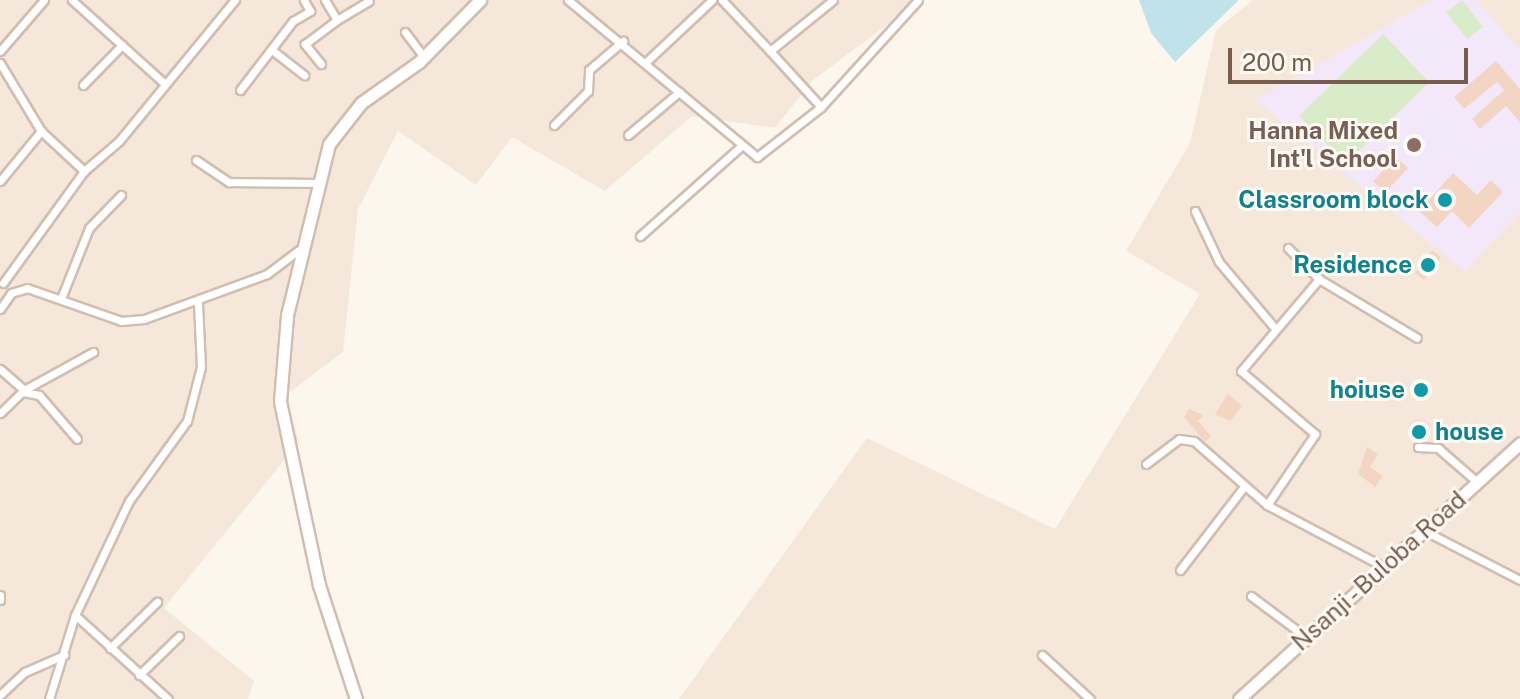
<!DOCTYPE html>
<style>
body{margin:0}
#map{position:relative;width:1520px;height:699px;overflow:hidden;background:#fdf6ec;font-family:"Public Sans",sans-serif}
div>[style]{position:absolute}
.residential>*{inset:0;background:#f5e8da}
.education>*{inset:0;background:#f3e8fa}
.green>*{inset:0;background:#d8ecc9}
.water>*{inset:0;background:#bfe3e8}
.building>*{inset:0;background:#f3d5c3}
.round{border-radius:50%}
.roads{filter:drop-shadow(2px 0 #d1beb0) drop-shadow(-2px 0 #d1beb0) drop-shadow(0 2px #d1beb0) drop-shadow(0 -2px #d1beb0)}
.minor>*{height:7px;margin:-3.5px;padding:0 3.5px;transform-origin:3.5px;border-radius:3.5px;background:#fff}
.secondary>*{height:11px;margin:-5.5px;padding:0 5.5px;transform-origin:5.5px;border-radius:5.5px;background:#fff}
.dots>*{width:22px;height:22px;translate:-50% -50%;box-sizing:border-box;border:4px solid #fffaf3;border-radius:50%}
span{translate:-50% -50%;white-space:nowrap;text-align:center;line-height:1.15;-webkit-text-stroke:6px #fffaf3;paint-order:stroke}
.education-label{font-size:24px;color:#785e54;font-weight:700}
.right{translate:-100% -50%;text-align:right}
.culture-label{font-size:24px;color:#0d838f;font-weight:700}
.left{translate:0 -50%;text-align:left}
.street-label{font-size:24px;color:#7a5c4d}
.scale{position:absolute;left:1228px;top:48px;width:240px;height:36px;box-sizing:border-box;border:4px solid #7a5c4d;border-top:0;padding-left:10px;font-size:24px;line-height:28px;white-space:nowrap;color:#7a5c4d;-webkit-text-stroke:6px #fffaf3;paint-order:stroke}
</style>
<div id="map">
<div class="residential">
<div style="clip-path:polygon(0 0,920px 0,812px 81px,775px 128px,692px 116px,605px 191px,512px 137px,476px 185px,398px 131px,358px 209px,343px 352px,286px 395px,299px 442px,164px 608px,254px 681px,248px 699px,0 699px)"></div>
<div style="clip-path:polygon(1253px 0,1520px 0,1520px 699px,679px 699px,867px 438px,1055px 529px,1200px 294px,1126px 251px,1190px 143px,1216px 30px)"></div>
</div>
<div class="education">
<div style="clip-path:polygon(1432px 0,1477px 0,1520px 51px,1520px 212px,1465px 271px,1255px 100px)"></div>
</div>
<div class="green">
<div style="clip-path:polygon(1462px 0,1483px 27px,1467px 39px,1446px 12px)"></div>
<div style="clip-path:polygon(1383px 34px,1429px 82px,1346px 164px,1299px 116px)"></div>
</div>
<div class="water">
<div style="clip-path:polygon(1139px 0,1239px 0,1175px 62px,1151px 33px)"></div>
</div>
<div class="building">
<div style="clip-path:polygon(1496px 61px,1520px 89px,1520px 122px,1506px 106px,1480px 129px,1472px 119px,1504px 90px,1497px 82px,1464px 109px,1454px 97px)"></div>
<div style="clip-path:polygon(1396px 157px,1408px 168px,1385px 193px,1373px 181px)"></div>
<div style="clip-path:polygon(1453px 173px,1477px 195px,1491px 180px,1503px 192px,1469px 228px,1452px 211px,1437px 227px,1419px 211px)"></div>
<div style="clip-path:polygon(1432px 250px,1441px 257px,1424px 280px,1415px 273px)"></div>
<div style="clip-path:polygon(1228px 394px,1242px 406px,1230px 421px,1215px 414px)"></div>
<div style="clip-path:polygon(1189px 409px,1203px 415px,1198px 421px,1211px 436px,1205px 442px,1184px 417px)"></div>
<div class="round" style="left:1408px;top:420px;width:22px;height:22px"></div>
<div style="clip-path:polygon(1367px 447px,1378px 454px,1370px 467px,1383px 476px,1375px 487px,1358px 474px)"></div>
</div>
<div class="roads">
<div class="minor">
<div style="left:72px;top:0;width:124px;rotate:42.1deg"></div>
<div style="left:325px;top:0;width:23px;rotate:59deg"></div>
<div style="left:337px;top:20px;width:37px;rotate:-31deg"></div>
<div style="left:568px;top:0;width:246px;rotate:39.7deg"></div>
<div style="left:757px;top:157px;width:81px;rotate:-38deg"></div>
<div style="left:821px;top:107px;width:144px;rotate:-47.8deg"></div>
<div style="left:722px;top:0;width:70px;rotate:46.7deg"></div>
<div style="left:770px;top:51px;width:81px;rotate:-39deg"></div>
<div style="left:405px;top:32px;width:31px;rotate:53deg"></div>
<div style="left:272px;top:50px;width:41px;rotate:38deg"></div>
<div style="left:0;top:51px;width:67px;rotate:-49.2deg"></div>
<div style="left:770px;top:51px;width:76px;rotate:47.7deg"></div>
<div style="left:647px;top:61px;width:89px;rotate:-43.2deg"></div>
<div style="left:0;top:63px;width:79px;rotate:58.9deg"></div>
<div style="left:41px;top:131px;width:59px;rotate:42.9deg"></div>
<div style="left:84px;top:171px;width:46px;rotate:-40.6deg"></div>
<div style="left:119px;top:141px;width:183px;rotate:-50.6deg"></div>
<div style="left:321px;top:64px;width:26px;rotate:-129deg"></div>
<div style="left:305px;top:44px;width:40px;rotate:-37deg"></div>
<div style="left:83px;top:85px;width:56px;rotate:-45.7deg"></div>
<div style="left:240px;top:90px;width:87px;rotate:-52.5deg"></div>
<div style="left:293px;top:21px;width:20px;rotate:-30deg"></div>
<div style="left:310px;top:11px;width:13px;rotate:-119deg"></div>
<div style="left:554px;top:125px;width:48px;rotate:-45deg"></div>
<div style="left:588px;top:91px;width:21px;rotate:-87deg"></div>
<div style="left:589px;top:70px;width:45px;rotate:-40.5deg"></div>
<div style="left:628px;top:135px;width:67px;rotate:-40.1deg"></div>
<div style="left:196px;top:160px;width:40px;rotate:34deg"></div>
<div style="left:229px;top:182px;width:86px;rotate:0.7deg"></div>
<div style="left:0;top:181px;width:65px;rotate:-50.6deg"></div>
<div style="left:1195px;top:211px;width:56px;rotate:64.8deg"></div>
<div style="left:1219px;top:262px;width:85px;rotate:49.8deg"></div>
<div style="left:640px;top:236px;width:134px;rotate:-41.7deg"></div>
<div style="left:1288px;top:248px;width:44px;rotate:45deg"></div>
<div style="left:1319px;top:279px;width:114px;rotate:31deg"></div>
<div style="left:3px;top:283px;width:138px;rotate:-54.1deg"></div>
<div style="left:62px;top:296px;width:73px;rotate:-68.3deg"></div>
<div style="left:89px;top:228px;width:46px;rotate:-45.9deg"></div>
<div style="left:0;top:309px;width:19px;rotate:-55deg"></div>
<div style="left:11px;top:293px;width:17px;rotate:-17deg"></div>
<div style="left:27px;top:288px;width:100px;rotate:19.3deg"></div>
<div style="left:121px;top:321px;width:23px;rotate:-5deg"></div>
<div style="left:144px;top:319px;width:131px;rotate:-20.1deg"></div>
<div style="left:267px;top:274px;width:39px;rotate:-37deg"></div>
<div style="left:0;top:369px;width:32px;rotate:41deg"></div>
<div style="left:24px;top:390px;width:33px;rotate:136deg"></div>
<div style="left:24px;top:390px;width:79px;rotate:-28.8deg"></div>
<div style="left:23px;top:392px;width:16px;rotate:11deg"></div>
<div style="left:39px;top:395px;width:58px;rotate:49.2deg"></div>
<div style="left:1418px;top:447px;width:20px;rotate:3deg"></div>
<div style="left:1438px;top:448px;width:52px;rotate:41.1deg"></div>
<div style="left:1146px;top:464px;width:41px;rotate:-37.1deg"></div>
<div style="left:1179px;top:439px;width:15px;rotate:8deg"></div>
<div style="left:1194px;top:441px;width:97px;rotate:41.2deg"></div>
<div style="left:1267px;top:505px;width:132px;rotate:27.9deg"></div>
<div style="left:1267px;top:505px;width:86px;rotate:-55.9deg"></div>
<div style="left:1315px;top:434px;width:97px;rotate:-139.6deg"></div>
<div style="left:1241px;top:371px;width:121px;rotate:-49.7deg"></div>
<div style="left:1423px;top:530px;width:109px;rotate:27.3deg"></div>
<div style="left:1180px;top:570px;width:103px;rotate:-52.5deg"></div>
<div style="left:0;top:595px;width:5px;rotate:90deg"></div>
<div style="left:1251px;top:596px;width:69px;rotate:36.7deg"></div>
<div style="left:75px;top:615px;width:125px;rotate:42.1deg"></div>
<div style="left:110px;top:648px;width:66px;rotate:-44.4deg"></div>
<div style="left:1042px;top:655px;width:65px;rotate:42.5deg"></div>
<div style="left:139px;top:675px;width:56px;rotate:-44.3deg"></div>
<div style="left:0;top:695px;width:34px;rotate:-43deg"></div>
<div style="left:25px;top:672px;width:43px;rotate:-23.6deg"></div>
<div style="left:49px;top:699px;width:88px;rotate:-72.8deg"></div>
<div style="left:75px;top:615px;width:126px;rotate:-64.7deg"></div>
<div style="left:129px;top:501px;width:99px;rotate:-54.1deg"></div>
<div style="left:187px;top:421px;width:56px;rotate:-75.5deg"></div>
<div style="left:201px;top:367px;width:64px;rotate:-92.7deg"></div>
</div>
<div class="secondary">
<div style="left:356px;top:699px;width:120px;rotate:-108deg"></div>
<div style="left:319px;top:585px;width:188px;rotate:-102deg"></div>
<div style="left:280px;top:401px;width:86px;rotate:-85.3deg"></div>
<div style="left:287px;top:315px;width:176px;rotate:-76.2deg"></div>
<div style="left:329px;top:144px;width:52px;rotate:-52deg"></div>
<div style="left:361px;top:103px;width:71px;rotate:-35.3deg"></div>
<div style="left:419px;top:62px;width:87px;rotate:-45.5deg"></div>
<div style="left:1239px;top:699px;width:380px;rotate:-42.3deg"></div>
</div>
</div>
<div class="dots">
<div style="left:1414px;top:145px;background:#8d6e63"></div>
<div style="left:1445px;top:200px;background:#0f9aa8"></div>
<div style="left:1428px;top:265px;background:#0f9aa8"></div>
<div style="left:1421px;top:390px;background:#0f9aa8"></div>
<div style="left:1419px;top:432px;background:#0f9aa8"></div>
</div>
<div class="education-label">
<span class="right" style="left:1398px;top:145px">Hanna Mixed<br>Int'l School</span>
</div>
<div class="culture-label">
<span class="right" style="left:1429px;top:200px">Classroom block</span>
<span class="right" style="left:1412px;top:265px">Residence</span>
<span class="right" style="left:1405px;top:390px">hoiuse</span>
<span class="left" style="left:1435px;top:432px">house</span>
</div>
<div class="street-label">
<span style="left:1379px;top:571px;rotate:-42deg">Nsanji - Buloba Road</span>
</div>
<div class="scale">200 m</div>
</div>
